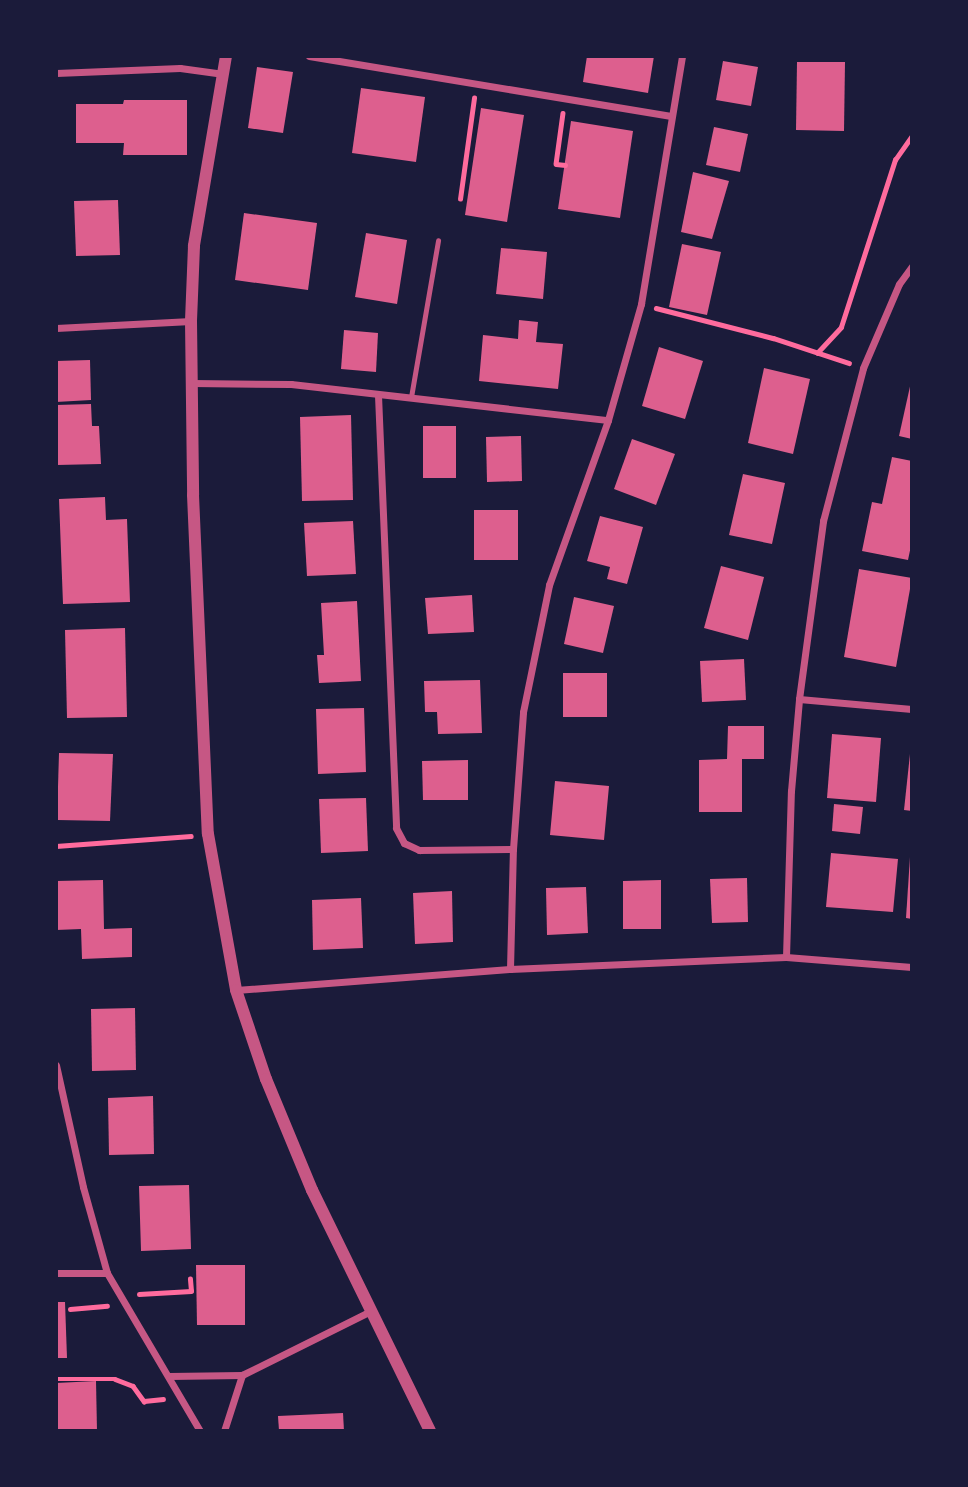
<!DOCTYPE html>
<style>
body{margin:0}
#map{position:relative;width:968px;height:1487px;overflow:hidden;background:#1b1b3a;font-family:"Public Sans",sans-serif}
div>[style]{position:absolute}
.building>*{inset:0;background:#dd5f8e}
.path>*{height:4.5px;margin:-2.25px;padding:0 2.25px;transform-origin:2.25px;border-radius:2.25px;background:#ff6b9d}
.service>*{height:5px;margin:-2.5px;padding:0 2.5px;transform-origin:2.5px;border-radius:2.5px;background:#c65784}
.minor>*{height:7px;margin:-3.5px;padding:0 3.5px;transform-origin:3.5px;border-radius:3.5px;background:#c65784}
.tertiary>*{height:12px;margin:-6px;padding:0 6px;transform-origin:6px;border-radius:6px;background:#c65784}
span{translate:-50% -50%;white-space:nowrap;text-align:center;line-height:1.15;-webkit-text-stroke:5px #1b1b3a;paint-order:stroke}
.frame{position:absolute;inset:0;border:58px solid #1b1b3a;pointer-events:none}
</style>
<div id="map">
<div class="building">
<div style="clip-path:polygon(587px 56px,654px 56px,648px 93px,583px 82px)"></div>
<div style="clip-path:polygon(723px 61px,758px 67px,751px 106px,716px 100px)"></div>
<div style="clip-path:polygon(797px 62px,845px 62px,844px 131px,796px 130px)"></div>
<div style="clip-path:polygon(257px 67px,293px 72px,283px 133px,248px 128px)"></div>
<div style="clip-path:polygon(361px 88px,425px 97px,416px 162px,352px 153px)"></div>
<div style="clip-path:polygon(124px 100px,187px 100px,187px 155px,123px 155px,124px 143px,76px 143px,76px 104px,123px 104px)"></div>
<div style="clip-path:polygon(481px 108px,524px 115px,507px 222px,465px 215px)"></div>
<div style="clip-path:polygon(571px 121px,633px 131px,620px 218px,558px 209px)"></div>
<div style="clip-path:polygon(714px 127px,748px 134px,740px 172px,706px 165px)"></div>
<div style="clip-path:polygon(693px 172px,729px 181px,712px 239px,681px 232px)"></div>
<div style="clip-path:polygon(118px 200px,120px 255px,76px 256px,74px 201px)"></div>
<div style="clip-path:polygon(244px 213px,317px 223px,308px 290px,235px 280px)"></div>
<div style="clip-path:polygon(366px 233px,407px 240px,397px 304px,355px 297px)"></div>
<div style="clip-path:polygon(682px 244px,721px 252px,707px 315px,669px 307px)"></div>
<div style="clip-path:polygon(501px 248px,547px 252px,543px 299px,496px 294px)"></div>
<div style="clip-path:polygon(519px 320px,538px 322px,536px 342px,563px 344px,558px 389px,479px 381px,483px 335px,518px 339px)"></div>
<div style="clip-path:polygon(344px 330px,378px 333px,376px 372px,341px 369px)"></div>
<div style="clip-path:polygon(659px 347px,703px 361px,685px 419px,642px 406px)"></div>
<div style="clip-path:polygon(90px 360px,91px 400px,56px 402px,56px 361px)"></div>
<div style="clip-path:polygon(764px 368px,810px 379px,793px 454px,748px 443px)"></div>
<div style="clip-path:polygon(911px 382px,912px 382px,912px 439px,899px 436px)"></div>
<div style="clip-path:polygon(91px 404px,92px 426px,99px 426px,101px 464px,57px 465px,56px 405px)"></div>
<div style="clip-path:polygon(351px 415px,353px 500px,302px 501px,300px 417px)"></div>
<div style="clip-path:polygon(423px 426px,456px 426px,456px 478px,423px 478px)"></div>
<div style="clip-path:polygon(521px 436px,522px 481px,487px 482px,486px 437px)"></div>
<div style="clip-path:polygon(632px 439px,675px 454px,656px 505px,614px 489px)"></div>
<div style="clip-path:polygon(892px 457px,912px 461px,912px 541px,908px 560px,862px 551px,872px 502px,882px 504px)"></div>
<div style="clip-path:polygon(743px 474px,785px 483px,772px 544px,729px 535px)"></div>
<div style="clip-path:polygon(105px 497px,106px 520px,127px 519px,130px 602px,63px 604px,59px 499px)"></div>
<div style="clip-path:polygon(474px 510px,518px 510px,518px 560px,474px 560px)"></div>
<div style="clip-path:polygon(600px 516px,643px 527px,627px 584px,607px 579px,610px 567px,587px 561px)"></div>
<div style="clip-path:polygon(353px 521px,356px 574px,307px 576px,304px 523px)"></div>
<div style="clip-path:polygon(721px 566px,764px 577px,748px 640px,704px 628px)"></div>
<div style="clip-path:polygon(859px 569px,912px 578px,896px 667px,844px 657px)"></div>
<div style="clip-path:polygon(472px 595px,474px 632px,428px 634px,425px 598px)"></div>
<div style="clip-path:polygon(574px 597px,614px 606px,603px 653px,564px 644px)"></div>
<div style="clip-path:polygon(357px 601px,361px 681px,319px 683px,317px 655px,324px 655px,321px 603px)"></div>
<div style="clip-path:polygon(125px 628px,127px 717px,67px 718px,65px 630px)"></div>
<div style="clip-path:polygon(744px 659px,746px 700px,702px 702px,700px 661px)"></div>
<div style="clip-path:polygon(563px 673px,607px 673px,607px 717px,563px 717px)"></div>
<div style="clip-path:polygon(480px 680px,482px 733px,438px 734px,437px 712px,425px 712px,424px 681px)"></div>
<div style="clip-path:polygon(364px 708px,366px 772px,318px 774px,316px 709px)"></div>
<div style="clip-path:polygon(728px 726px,764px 726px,764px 759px,742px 759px,742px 812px,699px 812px,699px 760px,727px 759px)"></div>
<div style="clip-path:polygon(832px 734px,881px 738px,876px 802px,827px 798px)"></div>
<div style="clip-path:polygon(59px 753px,113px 754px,110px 821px,57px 820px)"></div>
<div style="clip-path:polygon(910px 754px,912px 755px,912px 811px,904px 810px)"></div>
<div style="clip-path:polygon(468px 760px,468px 800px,423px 800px,422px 761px)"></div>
<div style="clip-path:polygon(555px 781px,609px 786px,604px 840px,550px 835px)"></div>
<div style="clip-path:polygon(366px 798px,368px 851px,321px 853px,319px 799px)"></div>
<div style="clip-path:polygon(834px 804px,863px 807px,860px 834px,832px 831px)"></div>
<div style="clip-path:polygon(831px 853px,898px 859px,893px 912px,826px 907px)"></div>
<div style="clip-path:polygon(910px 857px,912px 857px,912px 919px,906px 918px)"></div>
<div style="clip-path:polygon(747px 878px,748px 922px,712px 923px,710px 879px)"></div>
<div style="clip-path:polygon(103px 880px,104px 929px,132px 928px,132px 957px,82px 959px,81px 929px,56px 930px,56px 881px)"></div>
<div style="clip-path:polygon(661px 880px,661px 929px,623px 929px,623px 881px)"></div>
<div style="clip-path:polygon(586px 887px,588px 933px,547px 935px,546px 888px)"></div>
<div style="clip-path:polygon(452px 891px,453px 942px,415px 944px,413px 893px)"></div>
<div style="clip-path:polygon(361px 898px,363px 948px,313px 950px,312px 900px)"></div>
<div style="clip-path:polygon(135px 1008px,136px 1070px,92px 1071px,91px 1009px)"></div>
<div style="clip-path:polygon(153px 1096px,154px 1154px,109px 1155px,108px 1098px)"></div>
<div style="clip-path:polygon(189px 1185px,191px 1249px,141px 1251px,139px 1186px)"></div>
<div style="clip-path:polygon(196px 1265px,245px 1265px,245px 1325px,197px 1325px)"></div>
<div style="clip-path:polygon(56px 1302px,65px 1302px,67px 1358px,56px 1358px)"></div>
<div style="clip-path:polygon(96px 1381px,97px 1431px,56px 1431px,56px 1383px)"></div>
<div style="clip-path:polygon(343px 1413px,344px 1431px,279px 1431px,278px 1416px)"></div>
</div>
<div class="path">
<div style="left:563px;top:113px;width:51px;rotate:97.8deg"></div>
<div style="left:556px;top:164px;width:9px;rotate:6deg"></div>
<div style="left:460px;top:199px;width:102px;rotate:-82.1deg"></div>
<div style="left:656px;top:308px;width:121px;rotate:14.4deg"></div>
<div style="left:773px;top:338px;width:80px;rotate:18.2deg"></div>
<div style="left:817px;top:353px;width:35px;rotate:-47deg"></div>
<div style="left:841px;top:327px;width:176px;rotate:-72.1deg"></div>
<div style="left:895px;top:160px;width:29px;rotate:-55deg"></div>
<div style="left:56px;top:846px;width:135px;rotate:-4.2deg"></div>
<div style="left:139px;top:1294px;width:52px;rotate:-3.3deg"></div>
<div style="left:191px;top:1291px;width:12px;rotate:-95deg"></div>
<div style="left:70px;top:1309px;width:37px;rotate:-5deg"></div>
<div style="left:56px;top:1379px;width:59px"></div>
<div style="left:115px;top:1379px;width:19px;rotate:21deg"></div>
<div style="left:133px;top:1386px;width:19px;rotate:54deg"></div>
<div style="left:144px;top:1401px;width:19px;rotate:-6deg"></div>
</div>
<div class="service">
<div style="left:411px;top:397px;width:159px;rotate:-80.2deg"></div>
</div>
<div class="minor">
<div style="left:309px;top:56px;width:367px;rotate:9.4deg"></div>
<div style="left:56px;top:73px;width:124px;rotate:-2.3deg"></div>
<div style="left:180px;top:68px;width:44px;rotate:7.8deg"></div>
<div style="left:56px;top:328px;width:135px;rotate:-3deg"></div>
<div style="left:191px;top:383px;width:100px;rotate:0.6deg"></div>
<div style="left:291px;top:384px;width:319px;rotate:6.5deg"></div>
<div style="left:378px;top:395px;width:433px;rotate:87.6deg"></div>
<div style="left:396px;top:828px;width:17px;rotate:62deg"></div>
<div style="left:404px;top:843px;width:17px;rotate:25deg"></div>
<div style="left:419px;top:850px;width:94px;rotate:-0.6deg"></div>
<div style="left:799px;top:699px;width:113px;rotate:5.1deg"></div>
<div style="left:786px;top:957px;width:166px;rotate:-88.3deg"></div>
<div style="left:791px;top:791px;width:92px;rotate:-85deg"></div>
<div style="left:799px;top:699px;width:180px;rotate:-82.3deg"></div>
<div style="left:823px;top:521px;width:158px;rotate:-75.3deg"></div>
<div style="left:863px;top:368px;width:91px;rotate:-66.8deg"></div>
<div style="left:899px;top:284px;width:22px;rotate:-54deg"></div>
<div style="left:510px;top:969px;width:120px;rotate:-88.6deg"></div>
<div style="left:513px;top:849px;width:137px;rotate:-85.8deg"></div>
<div style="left:523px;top:712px;width:130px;rotate:-78.4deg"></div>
<div style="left:549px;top:585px;width:175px;rotate:-70.3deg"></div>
<div style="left:608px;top:420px;width:121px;rotate:-74.1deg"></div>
<div style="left:641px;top:304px;width:251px;rotate:-80.6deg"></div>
<div style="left:236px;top:990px;width:275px;rotate:-4.4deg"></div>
<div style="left:510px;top:969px;width:276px;rotate:-2.5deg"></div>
<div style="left:786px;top:957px;width:126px;rotate:4.5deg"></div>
<div style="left:56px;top:1065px;width:125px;rotate:77.5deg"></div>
<div style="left:83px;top:1187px;width:89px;rotate:74.4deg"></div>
<div style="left:107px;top:1273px;width:183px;rotate:59.5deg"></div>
<div style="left:56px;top:1273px;width:51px"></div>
<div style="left:169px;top:1376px;width:73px;rotate:-0.8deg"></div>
<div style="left:242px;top:1375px;width:144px;rotate:-26.4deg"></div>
<div style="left:224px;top:1431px;width:59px;rotate:-72.2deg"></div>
</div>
<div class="tertiary">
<div style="left:226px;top:56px;width:193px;rotate:99.6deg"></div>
<div style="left:194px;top:246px;width:75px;rotate:92.3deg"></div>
<div style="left:191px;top:321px;width:174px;rotate:89.3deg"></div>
<div style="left:193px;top:495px;width:339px;rotate:87.5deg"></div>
<div style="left:208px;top:834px;width:158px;rotate:79.8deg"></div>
<div style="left:236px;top:990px;width:94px;rotate:71.4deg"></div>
<div style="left:266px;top:1079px;width:120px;rotate:67.5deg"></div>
<div style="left:312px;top:1190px;width:268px;rotate:63.9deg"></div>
</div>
<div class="frame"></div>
</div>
